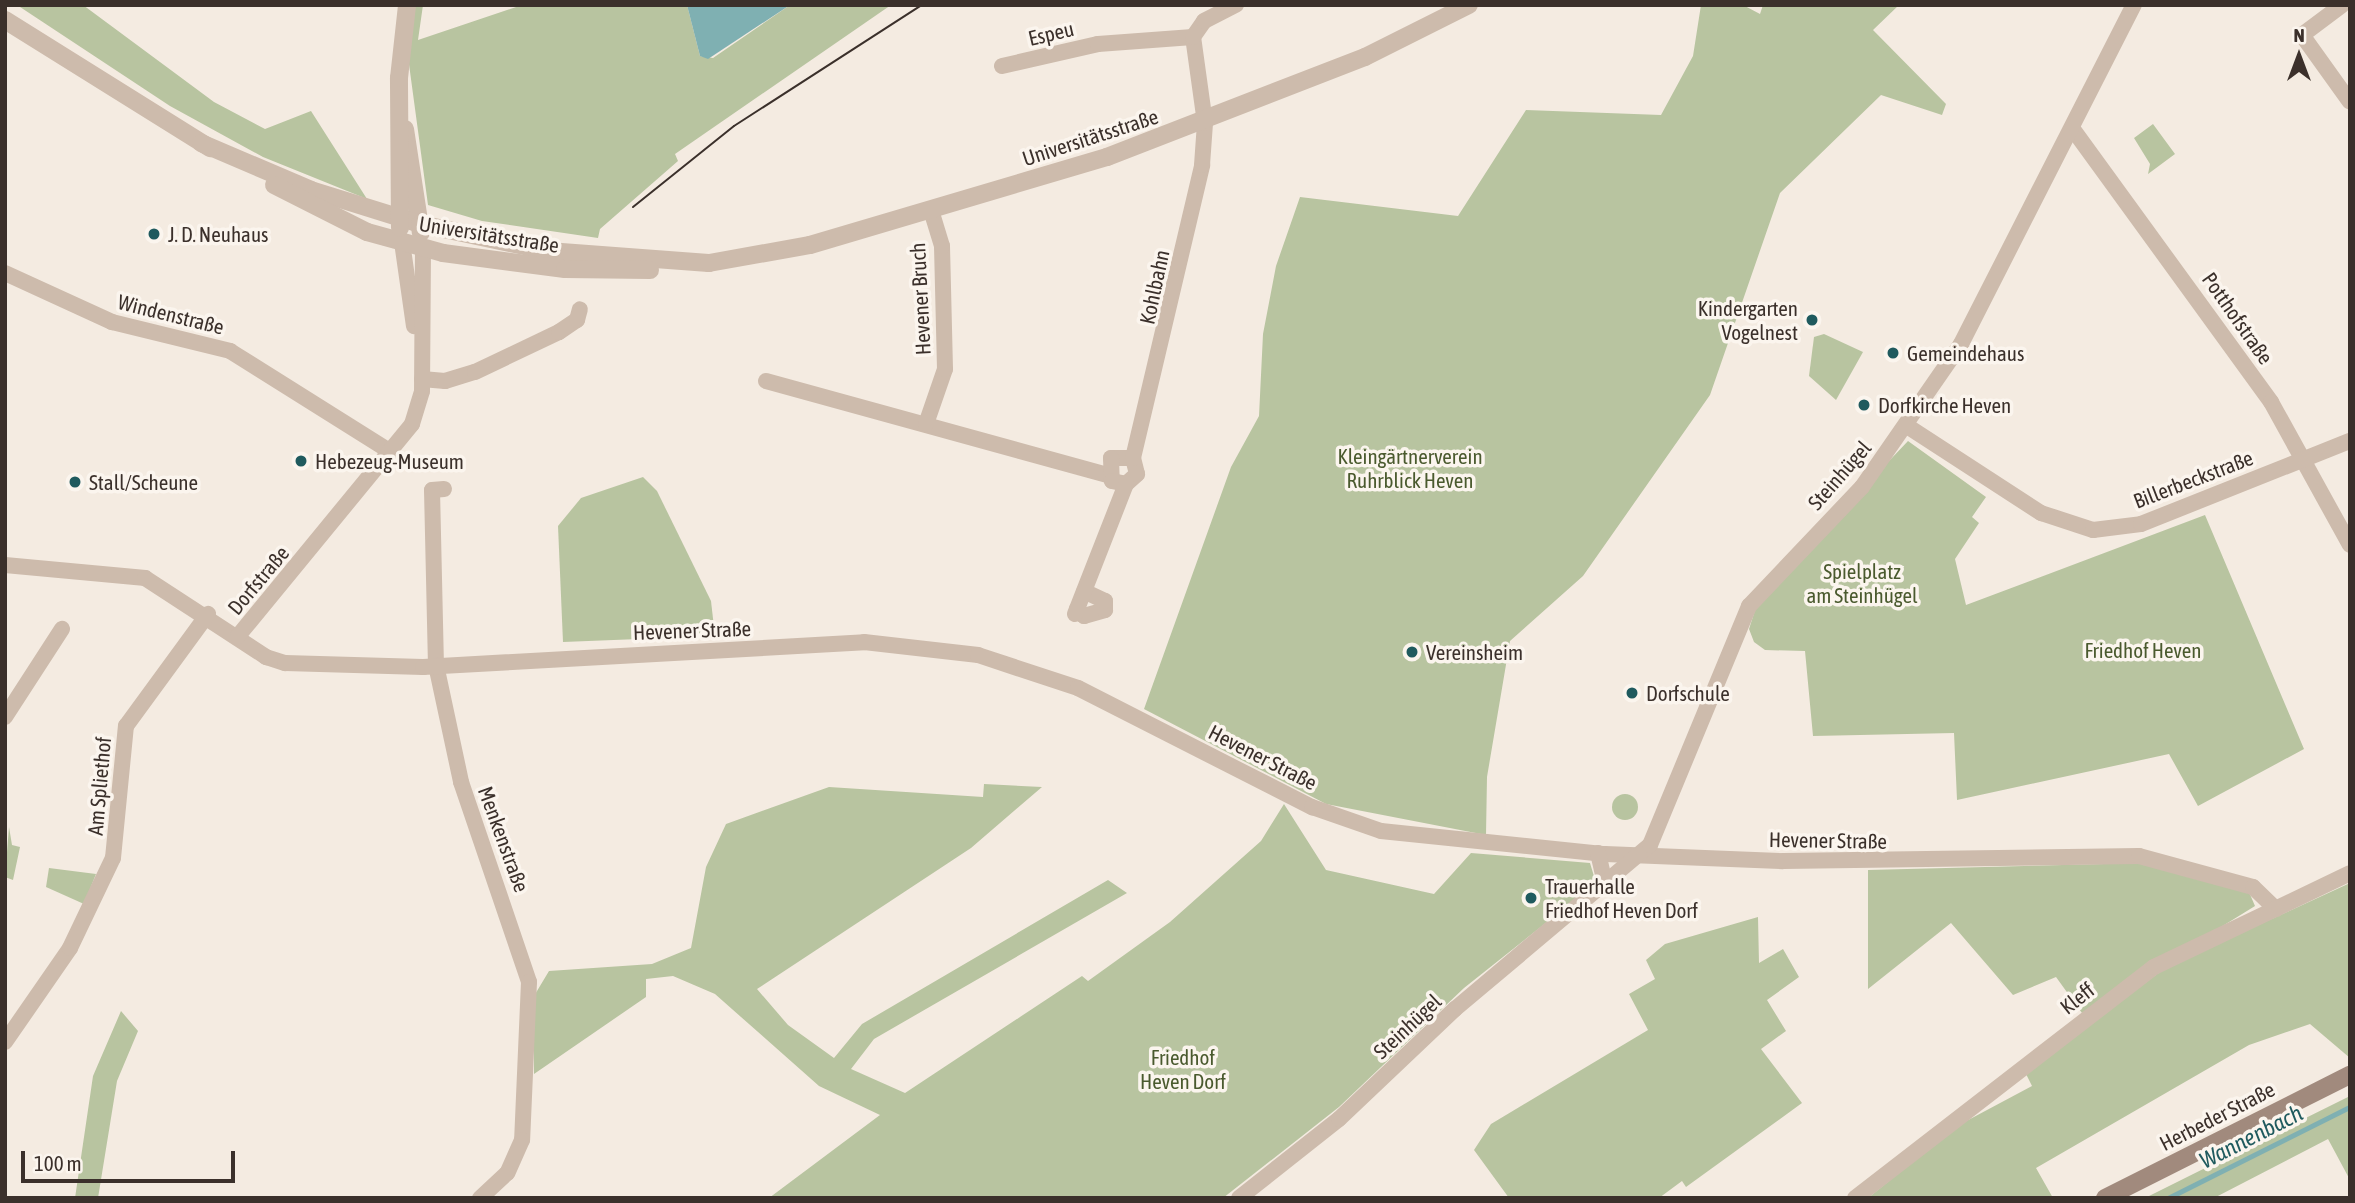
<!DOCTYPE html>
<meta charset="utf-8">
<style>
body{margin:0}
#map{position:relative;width:2355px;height:1203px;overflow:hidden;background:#f4ebe1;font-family:"Asap Condensed",sans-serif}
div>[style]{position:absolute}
.green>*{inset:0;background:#b8c4a0}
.round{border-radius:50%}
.water>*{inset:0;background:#7fb0b2}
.stream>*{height:4.5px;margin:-2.25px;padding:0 2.25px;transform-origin:2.25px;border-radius:2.25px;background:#7fb0b2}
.minor>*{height:16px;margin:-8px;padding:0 8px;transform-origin:8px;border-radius:8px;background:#cdbbac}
.tertiary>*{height:18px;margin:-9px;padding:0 9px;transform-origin:9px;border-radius:9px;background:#cdbbac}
.secondary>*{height:18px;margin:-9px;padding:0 9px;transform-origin:9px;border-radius:9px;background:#a18a7d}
.tram>*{height:2px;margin:-1px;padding:0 1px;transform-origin:1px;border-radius:1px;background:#3b302b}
.dots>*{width:19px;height:19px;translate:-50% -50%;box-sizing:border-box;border:4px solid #fbf5ee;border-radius:50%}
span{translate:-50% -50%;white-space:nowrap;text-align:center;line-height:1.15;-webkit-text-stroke:7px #fbf5ee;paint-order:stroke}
.street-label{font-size:21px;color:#3b302b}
.poi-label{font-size:21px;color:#3b302b}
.left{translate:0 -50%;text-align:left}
.right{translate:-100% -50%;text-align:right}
.park-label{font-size:21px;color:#4a5a2e}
.water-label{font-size:23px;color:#1f5a5e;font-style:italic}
.frame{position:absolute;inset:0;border:7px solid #3b302b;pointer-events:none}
.north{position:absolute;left:2264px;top:21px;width:70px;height:70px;-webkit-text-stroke:5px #fbf5ee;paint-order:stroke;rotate:0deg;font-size:19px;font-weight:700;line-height:28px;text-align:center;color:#3b302b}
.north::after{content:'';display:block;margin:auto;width:24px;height:32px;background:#3b302b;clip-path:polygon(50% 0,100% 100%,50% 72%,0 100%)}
.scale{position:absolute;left:21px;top:1151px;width:214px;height:32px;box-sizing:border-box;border:4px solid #3b302b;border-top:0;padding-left:9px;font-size:21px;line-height:24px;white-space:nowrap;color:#3b302b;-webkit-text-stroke:5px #fbf5ee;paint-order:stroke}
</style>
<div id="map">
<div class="green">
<div style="clip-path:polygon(17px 5px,83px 5px,214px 102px,265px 129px,311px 111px,367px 199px,263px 157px,170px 106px)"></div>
<div style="clip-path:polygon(401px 5px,423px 5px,418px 40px,522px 5px,687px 5px,700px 56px,713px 58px,790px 5px,891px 5px,675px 154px,678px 161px,600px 229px,598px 238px,482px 221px,428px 205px)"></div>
<div style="clip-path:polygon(1701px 5px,1743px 5px,1760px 14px,1763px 5px,1899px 5px,1873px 30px,1946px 104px,1942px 115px,1881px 95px,1780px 193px,1710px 395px,1583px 576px,1510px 641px,1487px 777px,1486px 835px,1326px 804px,1144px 709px,1231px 467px,1259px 416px,1263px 334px,1276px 266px,1300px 197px,1458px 216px,1526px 110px,1661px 115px,1693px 56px)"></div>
<div style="clip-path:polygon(2153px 124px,2175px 154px,2148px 174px,2150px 164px,2134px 138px)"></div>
<div style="clip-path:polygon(1824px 334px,1863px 352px,1836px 400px,1809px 376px,1814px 337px)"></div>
<div style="clip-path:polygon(1908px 441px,1986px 497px,1972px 517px,1979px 523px,1955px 559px,1966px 605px,2205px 515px,2304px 749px,2198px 806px,2169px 754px,1957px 800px,1954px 733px,1813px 736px,1805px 651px,1765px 650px,1754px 642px,1749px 629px,1759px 598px)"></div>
<div style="clip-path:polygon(643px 477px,657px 491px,711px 601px,715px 636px,563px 642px,558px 526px,581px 498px)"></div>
<div style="clip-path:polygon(984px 784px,1042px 787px,971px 848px,757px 989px,788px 1025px,834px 1058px,862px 1024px,1108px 880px,1127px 893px,874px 1039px,851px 1069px,905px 1093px,1082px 976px,1088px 981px,1170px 922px,1261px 841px,1284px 804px,1326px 870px,1434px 894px,1471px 853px,1590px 863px,1596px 883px,1464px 988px,1339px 1107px,1223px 1198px,769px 1198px,880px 1115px,819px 1086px,715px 994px,673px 976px,646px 979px,646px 997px,534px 1074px,534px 996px,549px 971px,652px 964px,691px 948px,706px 867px,726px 824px,829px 787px,983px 797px)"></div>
<div class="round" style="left:1612px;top:794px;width:26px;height:26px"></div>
<div style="clip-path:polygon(9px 827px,12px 845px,20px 847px,13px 880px,5px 877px)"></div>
<div style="clip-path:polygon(2145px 863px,2249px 892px,2255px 906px,2082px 1013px,2056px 977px,2013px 995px,1951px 923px,1868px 989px,1868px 870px)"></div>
<div style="clip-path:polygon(49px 868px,96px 874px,84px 904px,46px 887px)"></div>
<div style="clip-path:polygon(2350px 883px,2350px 1058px,2310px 1024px,2249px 1045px,2036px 1168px,2053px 1198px,1868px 1198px,1957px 1126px,2032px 1086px,2024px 1070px,2167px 967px)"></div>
<div style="clip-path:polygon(1758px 917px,1759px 963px,1783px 949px,1799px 977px,1767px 1000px,1786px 1031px,1761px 1049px,1802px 1103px,1686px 1187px,1682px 1181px,1659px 1198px,1509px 1198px,1474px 1150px,1491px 1124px,1648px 1030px,1629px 994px,1655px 979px,1646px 960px,1665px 944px)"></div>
<div style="clip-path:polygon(121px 1011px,138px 1031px,117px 1081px,98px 1198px,75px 1198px,93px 1076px)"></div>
<div style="clip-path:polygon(2350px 1096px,2350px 1180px,2328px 1139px,2214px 1198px,2145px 1198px)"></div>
</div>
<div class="water">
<div style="clip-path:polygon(687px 5px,790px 5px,708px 59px,700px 56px)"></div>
</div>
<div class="stream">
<div style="left:2168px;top:1198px;width:203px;rotate:-26.6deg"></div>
</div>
<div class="minor">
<div style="left:2342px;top:5px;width:50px;rotate:143.1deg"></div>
<div style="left:2302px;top:35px;width:82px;rotate:54.4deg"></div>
<div style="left:1002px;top:66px;width:98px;rotate:-12.9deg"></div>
<div style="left:1098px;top:44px;width:95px;rotate:-4.2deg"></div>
<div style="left:2072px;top:128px;width:339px;rotate:54deg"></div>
<div style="left:2271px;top:402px;width:163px;rotate:61.1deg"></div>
<div style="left:402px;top:242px;width:85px;rotate:81.9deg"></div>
<div style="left:5px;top:273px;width:118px;rotate:24.6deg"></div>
<div style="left:112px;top:322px;width:122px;rotate:13.8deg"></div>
<div style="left:230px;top:351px;width:190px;rotate:32.1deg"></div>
<div style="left:422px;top:379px;width:23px;rotate:5deg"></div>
<div style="left:445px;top:381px;width:31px;rotate:-17deg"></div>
<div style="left:475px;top:372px;width:93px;rotate:-25.5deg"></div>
<div style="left:559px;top:332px;width:22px;rotate:-34deg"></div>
<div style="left:577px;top:320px;width:11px;rotate:-75deg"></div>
<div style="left:766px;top:381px;width:355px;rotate:15.4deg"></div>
<div style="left:926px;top:424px;width:58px;rotate:-70.9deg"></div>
<div style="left:945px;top:369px;width:123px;rotate:-91.4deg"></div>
<div style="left:942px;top:246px;width:37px;rotate:-107deg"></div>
<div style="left:1907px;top:426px;width:160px;rotate:33deg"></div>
<div style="left:2041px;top:513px;width:55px;rotate:18.1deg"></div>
<div style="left:2093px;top:530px;width:48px;rotate:-7.1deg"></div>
<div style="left:2141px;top:524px;width:225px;rotate:-21.7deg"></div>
<div style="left:1133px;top:458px;width:22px;rotate:180deg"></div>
<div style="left:1111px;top:458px;width:23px;rotate:88deg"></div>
<div style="left:1112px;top:481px;width:14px;rotate:12deg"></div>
<div style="left:1126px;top:484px;width:15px;rotate:-42deg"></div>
<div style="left:1137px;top:474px;width:16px;rotate:-104deg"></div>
<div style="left:1133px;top:458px;width:301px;rotate:-76.7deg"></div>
<div style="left:1202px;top:165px;width:42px;rotate:-85.9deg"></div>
<div style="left:1205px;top:123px;width:87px;rotate:-97.9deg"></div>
<div style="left:1193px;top:37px;width:19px;rotate:-55deg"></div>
<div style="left:1204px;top:21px;width:36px;rotate:-27deg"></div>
<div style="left:444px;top:489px;width:12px;rotate:175deg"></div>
<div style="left:432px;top:490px;width:175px;rotate:88.7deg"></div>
<div style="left:436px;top:665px;width:120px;rotate:77.9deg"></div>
<div style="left:461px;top:782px;width:211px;rotate:71.2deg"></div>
<div style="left:529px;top:982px;width:158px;rotate:92.5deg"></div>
<div style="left:522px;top:1140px;width:36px;rotate:114deg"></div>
<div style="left:507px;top:1173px;width:37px;rotate:137deg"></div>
<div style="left:5px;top:565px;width:141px;rotate:5.3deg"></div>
<div style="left:145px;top:578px;width:145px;rotate:33.1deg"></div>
<div style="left:266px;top:657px;width:20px;rotate:18deg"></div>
<div style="left:285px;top:663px;width:138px;rotate:1.7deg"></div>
<div style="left:423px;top:667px;width:442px;rotate:-3.2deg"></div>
<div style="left:864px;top:642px;width:115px;rotate:6.5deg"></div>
<div style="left:978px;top:655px;width:105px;rotate:18.3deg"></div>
<div style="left:1078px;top:688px;width:263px;rotate:27deg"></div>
<div style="left:1312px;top:807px;width:73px;rotate:19.2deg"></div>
<div style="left:1381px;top:831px;width:225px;rotate:5.9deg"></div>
<div style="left:1605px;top:854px;width:178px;rotate:2.3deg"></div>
<div style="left:1783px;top:861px;width:356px;rotate:-0.8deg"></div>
<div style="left:2139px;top:856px;width:118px;rotate:15.2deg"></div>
<div style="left:2253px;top:887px;width:32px;rotate:44deg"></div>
<div style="left:1077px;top:609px;width:10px;rotate:45deg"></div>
<div style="left:1084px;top:616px;width:22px;rotate:-16deg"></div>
<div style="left:1105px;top:610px;width:9px;rotate:-90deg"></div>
<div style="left:1105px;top:601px;width:23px;rotate:-155deg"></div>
<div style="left:1075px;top:614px;width:140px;rotate:-68.6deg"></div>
<div style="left:238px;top:636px;width:274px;rotate:-50.6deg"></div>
<div style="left:412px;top:424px;width:34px;rotate:-73deg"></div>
<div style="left:422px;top:391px;width:143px;rotate:-89.6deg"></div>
<div style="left:5px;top:717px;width:105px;rotate:-57.1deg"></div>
<div style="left:1598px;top:853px;width:35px;rotate:77deg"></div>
<div style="left:5px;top:1042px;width:114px;rotate:-55.3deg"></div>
<div style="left:70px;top:948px;width:100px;rotate:-64.5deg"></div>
<div style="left:113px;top:858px;width:133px;rotate:-84.4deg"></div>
<div style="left:126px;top:726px;width:139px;rotate:-53.8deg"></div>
<div style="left:1239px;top:1198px;width:127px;rotate:-38.3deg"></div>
<div style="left:1339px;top:1119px;width:160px;rotate:-43.5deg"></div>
<div style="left:1455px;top:1009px;width:255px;rotate:-40.1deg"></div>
<div style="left:1650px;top:845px;width:259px;rotate:-67.5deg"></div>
<div style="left:1749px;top:606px;width:164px;rotate:-46.5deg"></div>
<div style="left:1862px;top:487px;width:174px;rotate:-55.3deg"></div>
<div style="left:1961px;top:344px;width:381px;rotate:-63deg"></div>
<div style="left:1855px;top:1198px;width:378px;rotate:-37.7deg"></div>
<div style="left:2154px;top:967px;width:217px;rotate:-25.6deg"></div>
</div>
<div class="tertiary">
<div style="left:5px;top:20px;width:242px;rotate:32deg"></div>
<div style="left:405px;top:129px;width:105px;rotate:81.3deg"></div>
<div style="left:201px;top:143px;width:120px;rotate:23.1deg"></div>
<div style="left:311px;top:190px;width:114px;rotate:17.3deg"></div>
<div style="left:420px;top:224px;width:131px;rotate:11.9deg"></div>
<div style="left:548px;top:251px;width:161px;rotate:4.3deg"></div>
<div style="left:709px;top:263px;width:103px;rotate:-10.1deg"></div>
<div style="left:810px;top:245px;width:310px;rotate:-16.5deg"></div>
<div style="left:1107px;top:157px;width:277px;rotate:-21.2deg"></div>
<div style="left:1365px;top:57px;width:116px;rotate:-26.6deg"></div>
<div style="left:274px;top:185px;width:104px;rotate:26.8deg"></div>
<div style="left:367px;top:232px;width:79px;rotate:15.4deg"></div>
<div style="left:443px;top:253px;width:123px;rotate:7.5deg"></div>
<div style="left:565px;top:269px;width:85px;rotate:0.7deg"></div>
<div style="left:400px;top:228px;width:150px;rotate:-90.4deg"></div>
<div style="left:399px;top:78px;width:73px;rotate:-83.7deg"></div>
</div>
<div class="secondary">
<div style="left:2105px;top:1198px;width:274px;rotate:-26.7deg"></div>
</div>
<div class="tram">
<div style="left:633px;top:207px;width:129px;rotate:-38.7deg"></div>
<div style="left:734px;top:126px;width:224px;rotate:-32.8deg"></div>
</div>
<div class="dots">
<div style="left:154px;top:234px;background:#1f5a5e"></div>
<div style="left:1812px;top:320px;background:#1f5a5e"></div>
<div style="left:1893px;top:353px;background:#1f5a5e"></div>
<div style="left:1864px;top:405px;background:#1f5a5e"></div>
<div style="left:301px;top:461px;background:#1f5a5e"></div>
<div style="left:75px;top:482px;background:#1f5a5e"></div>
<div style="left:1412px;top:652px;background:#1f5a5e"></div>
<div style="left:1632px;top:693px;background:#1f5a5e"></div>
<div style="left:1531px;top:898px;background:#1f5a5e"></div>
</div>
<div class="street-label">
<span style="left:1051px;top:33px;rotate:-13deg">Espeu</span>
<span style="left:1090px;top:137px;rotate:-18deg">Universitätsstraße</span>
<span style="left:489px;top:234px;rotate:9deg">Universitätsstraße</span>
<span style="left:1154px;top:287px;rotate:-78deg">Kohlbahn</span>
<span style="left:920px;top:299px;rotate:-93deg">Hevener Bruch</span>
<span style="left:171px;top:314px;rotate:14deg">Windenstraße</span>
<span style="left:2238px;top:318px;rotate:55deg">Potthofstraße</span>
<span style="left:1839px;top:475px;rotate:-49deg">Steinhügel</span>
<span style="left:2193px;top:479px;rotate:-21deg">Billerbeckstraße</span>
<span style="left:258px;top:580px;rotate:-50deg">Dorfstraße</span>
<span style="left:692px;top:630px;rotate:-2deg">Hevener Straße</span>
<span style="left:1263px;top:757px;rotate:27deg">Hevener Straße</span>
<span style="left:99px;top:786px;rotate:-85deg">Am Spliethof</span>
<span style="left:504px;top:839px;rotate:70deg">Menkenstraße</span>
<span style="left:1828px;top:840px;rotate:1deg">Hevener Straße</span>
<span style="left:2077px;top:998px;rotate:-38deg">Kleff</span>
<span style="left:1407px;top:1026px;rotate:-43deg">Steinhügel</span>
<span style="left:2217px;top:1116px;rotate:-27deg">Herbeder Straße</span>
</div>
<div class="poi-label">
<span class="left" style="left:168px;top:234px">J. D. Neuhaus</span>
<span class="right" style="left:1798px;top:320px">Kindergarten<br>Vogelnest</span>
<span class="left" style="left:1907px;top:353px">Gemeindehaus</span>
<span class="left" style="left:1878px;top:405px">Dorfkirche Heven</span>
<span class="left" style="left:315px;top:461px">Hebezeug-Museum</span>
<span class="left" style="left:89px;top:482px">Stall/Scheune</span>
<span class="left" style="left:1426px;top:652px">Vereinsheim</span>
<span class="left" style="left:1646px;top:693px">Dorfschule</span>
<span class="left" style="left:1545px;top:898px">Trauerhalle<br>Friedhof Heven Dorf</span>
</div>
<div class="park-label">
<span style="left:1410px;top:468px">Kleingärtnerverein<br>Ruhrblick Heven</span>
<span style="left:1862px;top:583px">Spielplatz<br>am Steinhügel</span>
<span style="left:2143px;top:650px">Friedhof Heven</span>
<span style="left:1183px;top:1069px">Friedhof<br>Heven Dorf</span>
</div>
<div class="water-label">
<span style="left:2251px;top:1137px;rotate:-27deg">Wannenbach</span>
</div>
<div class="frame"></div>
<div class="north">N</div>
<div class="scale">100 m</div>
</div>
